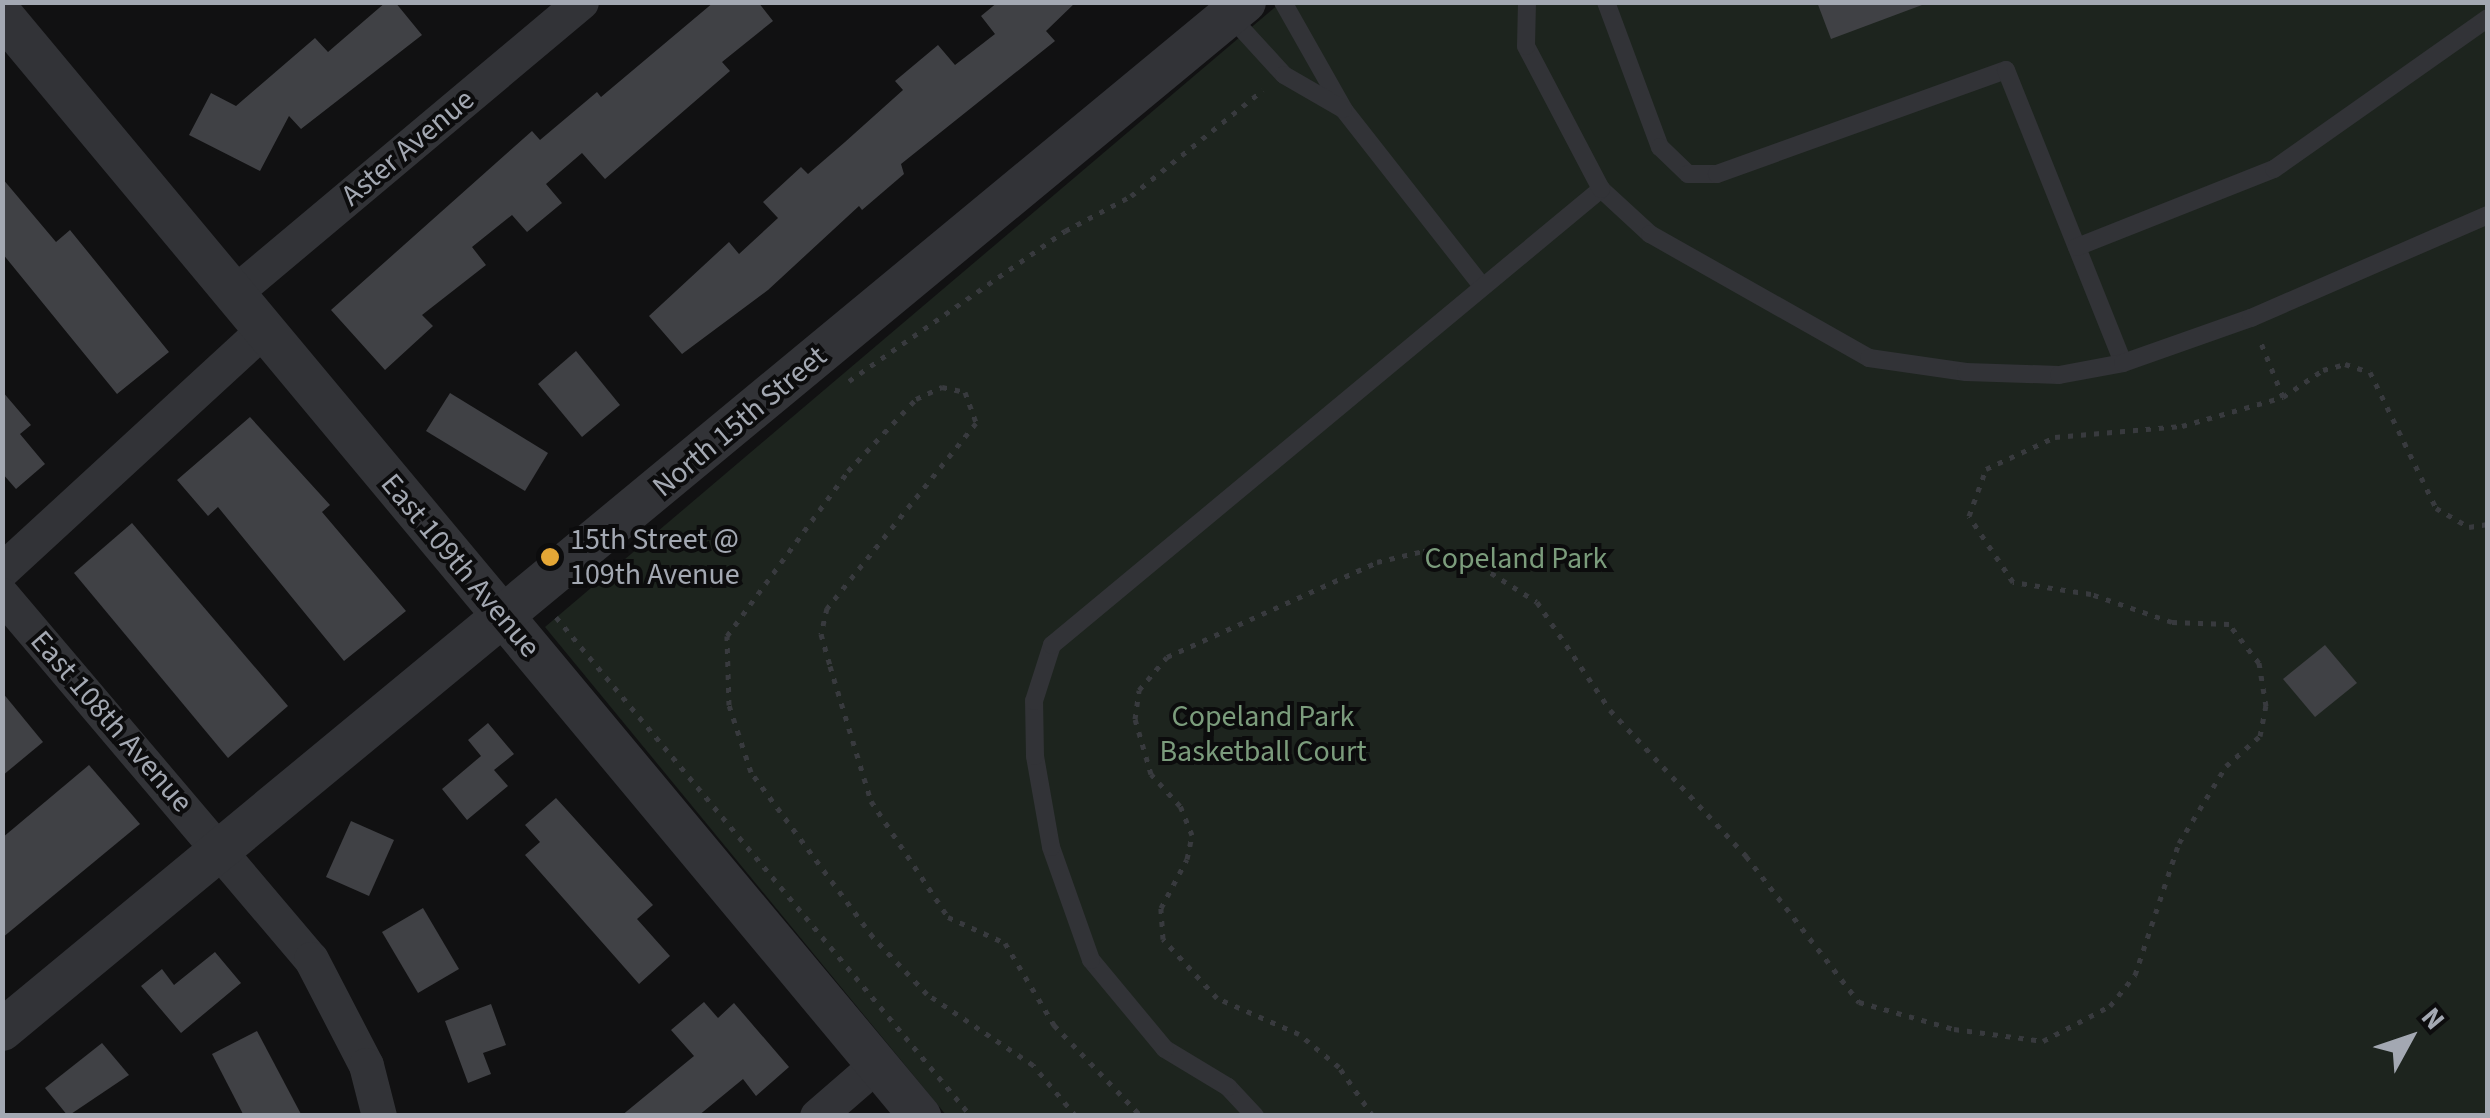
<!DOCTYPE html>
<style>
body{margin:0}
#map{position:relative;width:2490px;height:1118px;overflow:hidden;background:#111112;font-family:"Source Sans 3",sans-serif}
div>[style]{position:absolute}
.green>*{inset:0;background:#1d241e}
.building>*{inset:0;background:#404145}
.path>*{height:5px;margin-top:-2.5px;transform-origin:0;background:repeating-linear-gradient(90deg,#383a3e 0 5px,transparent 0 13px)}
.service>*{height:18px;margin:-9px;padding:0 9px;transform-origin:9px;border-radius:9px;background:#323337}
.minor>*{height:35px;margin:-17.5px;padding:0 17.5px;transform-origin:17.5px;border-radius:17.5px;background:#323337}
.tertiary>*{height:42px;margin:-21px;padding:0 21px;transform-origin:21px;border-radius:21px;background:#323337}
.dots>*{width:28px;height:28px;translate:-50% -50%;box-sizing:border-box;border:5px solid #0c0c0d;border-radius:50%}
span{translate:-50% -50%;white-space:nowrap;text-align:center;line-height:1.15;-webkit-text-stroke:8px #0c0c0d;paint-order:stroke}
.street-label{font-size:30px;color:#a3a8b2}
.poi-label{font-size:30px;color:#a3a8b2}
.left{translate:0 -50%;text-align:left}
.park-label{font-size:30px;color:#7b9c7c}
.frame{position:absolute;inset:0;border:5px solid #a3a8b2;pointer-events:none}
.north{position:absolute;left:2360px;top:988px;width:100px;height:100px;-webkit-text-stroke:8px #0c0c0d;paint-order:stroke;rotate:50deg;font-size:28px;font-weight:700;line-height:40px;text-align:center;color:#a3a8b2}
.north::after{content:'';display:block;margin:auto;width:35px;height:45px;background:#a3a8b2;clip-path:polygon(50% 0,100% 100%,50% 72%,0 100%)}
</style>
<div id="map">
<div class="green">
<div style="clip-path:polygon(1280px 3px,2487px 3px,2487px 1115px,946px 1115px,545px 627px)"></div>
</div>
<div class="building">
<div style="clip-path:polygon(386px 2px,395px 2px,422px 35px,301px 129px,289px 116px,260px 171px,189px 135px,211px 93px,236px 106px,315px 38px,328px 52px)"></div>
<div style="clip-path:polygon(714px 2px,758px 2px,773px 21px,722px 62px,730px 71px,605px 179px,582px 153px,546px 184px,562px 203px,527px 232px,512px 215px,472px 247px,486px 265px,422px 315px,433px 326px,385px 370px,331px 310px,532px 131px,540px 140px,597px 92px,601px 97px)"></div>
<div style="clip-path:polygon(998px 2px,1076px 2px,1046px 31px,1055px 41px,901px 164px,904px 174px,862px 210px,859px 206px,768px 290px,682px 354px,649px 316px,729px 242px,739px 254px,778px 218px,763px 202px,801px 167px,808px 174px,845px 142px,903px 90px,895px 81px,938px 45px,955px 65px,995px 34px,981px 16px)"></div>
<div style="clip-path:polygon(1817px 2px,1922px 2px,1922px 5px,1831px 39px)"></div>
<div style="clip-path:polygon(2px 178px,56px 242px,70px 230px,169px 352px,117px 394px,2px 253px)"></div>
<div style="clip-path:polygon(576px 351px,620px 405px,582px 437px,538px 384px)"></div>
<div style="clip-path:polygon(2px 391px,31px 425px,20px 434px,45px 464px,16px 489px,2px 473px)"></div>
<div style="clip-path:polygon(450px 393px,548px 453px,525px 491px,426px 431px)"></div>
<div style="clip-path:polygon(250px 417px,330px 505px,322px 512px,406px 611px,344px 661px,218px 507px,208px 516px,177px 480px)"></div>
<div style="clip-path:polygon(132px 523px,288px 706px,228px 758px,74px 573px)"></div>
<div style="clip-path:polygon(2325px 645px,2357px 683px,2315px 717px,2283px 679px)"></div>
<div style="clip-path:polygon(2px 692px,43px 742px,2px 776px)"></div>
<div style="clip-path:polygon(488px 723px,514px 754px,494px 770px,508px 786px,467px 820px,442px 789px,481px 756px,468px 740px)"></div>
<div style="clip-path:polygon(89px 765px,140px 824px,2px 938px,2px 838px)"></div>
<div style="clip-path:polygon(556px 798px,653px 905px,637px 919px,670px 956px,639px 984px,525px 855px,540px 842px,525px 825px)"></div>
<div style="clip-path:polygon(351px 821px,394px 840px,369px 896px,326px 877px)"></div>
<div style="clip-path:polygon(423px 908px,459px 969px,418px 993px,382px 932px)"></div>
<div style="clip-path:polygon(215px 952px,241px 983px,181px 1033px,141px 986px,162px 969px,174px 985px)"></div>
<div style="clip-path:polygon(704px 1002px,718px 1018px,734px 1003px,789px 1067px,756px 1096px,743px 1079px,698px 1116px,621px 1116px,694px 1056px,671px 1030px)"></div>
<div style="clip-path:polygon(491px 1004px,506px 1045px,483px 1053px,491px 1074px,468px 1083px,445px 1021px)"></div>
<div style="clip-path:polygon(257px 1031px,302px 1116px,244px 1116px,212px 1054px)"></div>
<div style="clip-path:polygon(102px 1043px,129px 1075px,68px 1116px,45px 1088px)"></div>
</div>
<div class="path">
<div style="left:849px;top:381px;width:263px;rotate:-34.8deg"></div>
<div style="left:1065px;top:231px;width:75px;rotate:-27.9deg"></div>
<div style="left:1131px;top:196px;width:169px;rotate:-38.8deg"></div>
<div style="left:2283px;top:397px;width:48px;rotate:-34deg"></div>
<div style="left:2323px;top:370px;width:23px;rotate:-15deg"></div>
<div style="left:2345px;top:364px;width:26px;rotate:18deg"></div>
<div style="left:2370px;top:372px;width:151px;rotate:64.1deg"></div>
<div style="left:2436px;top:508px;width:38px;rotate:30deg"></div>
<div style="left:2469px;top:527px;width:19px;rotate:-9deg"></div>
<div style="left:556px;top:617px;width:649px;rotate:50.25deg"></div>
<div style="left:1076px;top:1116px;width:67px;rotate:-130.1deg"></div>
<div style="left:1033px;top:1065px;width:128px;rotate:-146.2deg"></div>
<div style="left:927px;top:994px;width:79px;rotate:-133.5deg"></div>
<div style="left:873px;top:937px;width:205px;rotate:-126.5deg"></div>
<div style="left:751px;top:772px;width:71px;rotate:-108.2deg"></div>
<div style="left:729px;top:705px;width:69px;rotate:-91.7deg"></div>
<div style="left:727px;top:636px;width:205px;rotate:-53.7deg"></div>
<div style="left:848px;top:471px;width:99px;rotate:-46.6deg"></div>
<div style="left:916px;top:399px;width:29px;rotate:-25deg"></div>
<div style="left:942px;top:387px;width:24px;rotate:12deg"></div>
<div style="left:965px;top:392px;width:33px;rotate:70deg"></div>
<div style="left:976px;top:423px;width:238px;rotate:128.8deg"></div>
<div style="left:827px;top:608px;width:27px;rotate:103deg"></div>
<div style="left:821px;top:634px;width:33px;rotate:74deg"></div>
<div style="left:830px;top:666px;width:141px;rotate:73.1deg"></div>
<div style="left:871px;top:801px;width:139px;rotate:56.4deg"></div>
<div style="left:948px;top:917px;width:63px;rotate:24.5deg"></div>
<div style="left:1005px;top:943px;width:96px;rotate:59.1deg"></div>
<div style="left:1054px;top:1025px;width:126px;rotate:46.3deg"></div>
<div style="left:1373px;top:1116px;width:60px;rotate:-124.8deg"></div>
<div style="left:1339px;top:1067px;width:52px;rotate:-140.5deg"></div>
<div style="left:1299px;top:1034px;width:90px;rotate:-156.3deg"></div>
<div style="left:1217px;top:998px;width:80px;rotate:-132.5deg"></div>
<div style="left:1163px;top:939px;width:31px;rotate:-94deg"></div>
<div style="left:1161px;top:908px;width:55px;rotate:-62deg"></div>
<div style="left:1187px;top:859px;width:25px;rotate:-78deg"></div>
<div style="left:1192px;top:835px;width:31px;rotate:-112deg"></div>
<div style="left:1180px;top:806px;width:43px;rotate:-132.2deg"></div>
<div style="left:1151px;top:774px;width:57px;rotate:-106.2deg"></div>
<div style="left:1135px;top:719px;width:29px;rotate:-82deg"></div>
<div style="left:1139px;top:690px;width:43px;rotate:-49.7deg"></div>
<div style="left:1167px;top:657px;width:230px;rotate:-24.3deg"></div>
<div style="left:1377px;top:562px;width:47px;rotate:-13.4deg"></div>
<div style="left:1423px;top:551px;width:35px;rotate:2deg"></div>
<div style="left:1458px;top:552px;width:93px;rotate:32.3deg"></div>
<div style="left:1537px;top:602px;width:130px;rotate:55.9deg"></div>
<div style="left:1610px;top:710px;width:200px;rotate:47deg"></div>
<div style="left:1746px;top:856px;width:185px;rotate:52.3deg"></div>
<div style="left:1859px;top:1002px;width:99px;rotate:15.9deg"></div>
<div style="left:1954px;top:1029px;width:90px;rotate:7.7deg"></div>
<div style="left:2043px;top:1041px;width:76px;rotate:-27.6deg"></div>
<div style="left:2110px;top:1006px;width:40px;rotate:-51deg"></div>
<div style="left:2135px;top:975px;width:139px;rotate:-71.6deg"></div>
<div style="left:2179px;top:843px;width:90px;rotate:-58.6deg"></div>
<div style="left:2226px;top:766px;width:45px;rotate:-41.4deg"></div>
<div style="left:2260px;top:736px;width:31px;rotate:-79deg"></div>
<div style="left:2266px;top:706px;width:44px;rotate:-99.2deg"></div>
<div style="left:2259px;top:663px;width:49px;rotate:-127.6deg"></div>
<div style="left:2229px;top:624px;width:57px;rotate:-178deg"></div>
<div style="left:2172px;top:622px;width:86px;rotate:-160.9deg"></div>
<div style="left:2091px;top:594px;width:79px;rotate:-171.3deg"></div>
<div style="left:2013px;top:582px;width:79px;rotate:-123.7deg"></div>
<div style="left:1969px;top:516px;width:50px;rotate:-70.1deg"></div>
<div style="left:1986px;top:469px;width:76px;rotate:-24.9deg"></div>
<div style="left:2055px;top:437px;width:127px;rotate:-5deg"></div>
<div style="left:2182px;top:426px;width:105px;rotate:-16deg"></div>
<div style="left:2283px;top:397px;width:64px;rotate:-112.1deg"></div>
</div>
<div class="service">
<div style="left:1283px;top:2px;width:124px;rotate:60.5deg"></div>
<div style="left:1344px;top:110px;width:222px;rotate:51.9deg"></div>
<div style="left:1606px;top:2px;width:155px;rotate:69.6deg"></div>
<div style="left:1660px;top:147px;width:39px;rotate:44deg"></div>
<div style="left:1688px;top:174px;width:29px"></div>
<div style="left:1717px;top:174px;width:307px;rotate:-19.8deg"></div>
<div style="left:2006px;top:70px;width:315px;rotate:68.2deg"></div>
<div style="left:1230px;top:16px;width:80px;rotate:47.5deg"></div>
<div style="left:1284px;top:75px;width:68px;rotate:30deg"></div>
<div style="left:1601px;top:189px;width:67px;rotate:42.6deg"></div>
<div style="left:1650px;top:234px;width:252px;rotate:29.5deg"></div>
<div style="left:1869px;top:358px;width:98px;rotate:8.2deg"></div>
<div style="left:1966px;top:372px;width:93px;rotate:1.8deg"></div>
<div style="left:2059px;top:375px;width:65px;rotate:-10.6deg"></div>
<div style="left:2123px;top:363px;width:136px;rotate:-19.4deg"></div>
<div style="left:2251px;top:318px;width:258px;rotate:-23.5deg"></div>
<div style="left:2077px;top:247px;width:212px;rotate:-21.6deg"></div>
<div style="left:2274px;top:169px;width:262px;rotate:-35.2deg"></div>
<div style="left:1255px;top:1116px;width:40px;rotate:-133deg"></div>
<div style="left:1228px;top:1087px;width:74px;rotate:-148.9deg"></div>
<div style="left:1165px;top:1049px;width:116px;rotate:-129.7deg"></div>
<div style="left:1091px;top:960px;width:120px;rotate:-109.5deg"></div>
<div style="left:1051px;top:847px;width:92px;rotate:-100deg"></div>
<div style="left:1035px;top:756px;width:55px;rotate:-91deg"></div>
<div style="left:1034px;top:701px;width:59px;rotate:-72.2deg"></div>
<div style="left:1052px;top:645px;width:714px;rotate:-39.71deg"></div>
<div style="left:1601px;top:189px;width:161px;rotate:-117.7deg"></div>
<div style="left:1526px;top:46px;width:44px;rotate:-88.7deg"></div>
</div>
<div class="minor">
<div style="left:234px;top:293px;width:453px;rotate:-40deg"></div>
<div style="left:2px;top:570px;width:356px;rotate:-42.6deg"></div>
<div style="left:2px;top:595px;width:477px;rotate:49.7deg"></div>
<div style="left:311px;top:959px;width:119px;rotate:62.6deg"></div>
<div style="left:366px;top:1065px;width:53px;rotate:75.7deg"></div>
<div style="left:817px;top:1116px;width:79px;rotate:-40.9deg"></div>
</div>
<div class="tertiary">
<div style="left:2px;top:15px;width:1434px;rotate:50.18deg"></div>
<div style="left:2px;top:1030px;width:1613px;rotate:-39.59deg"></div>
</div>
<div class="dots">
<div style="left:550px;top:557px;background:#e5a736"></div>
</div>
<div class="street-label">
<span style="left:408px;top:148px;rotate:-40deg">Aster Avenue</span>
<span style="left:740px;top:422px;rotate:-40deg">North 15th Street</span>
<span style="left:460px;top:566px;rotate:50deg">East 109th Avenue</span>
<span style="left:111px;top:722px;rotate:49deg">East 108th Avenue</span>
</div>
<div class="poi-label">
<span class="left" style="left:570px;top:557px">15th Street @<br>109th Avenue</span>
</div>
<div class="park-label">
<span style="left:1516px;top:559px">Copeland Park</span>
<span style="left:1263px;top:734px">Copeland Park<br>Basketball Court</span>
</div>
<div class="frame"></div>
<div class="north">N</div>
</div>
